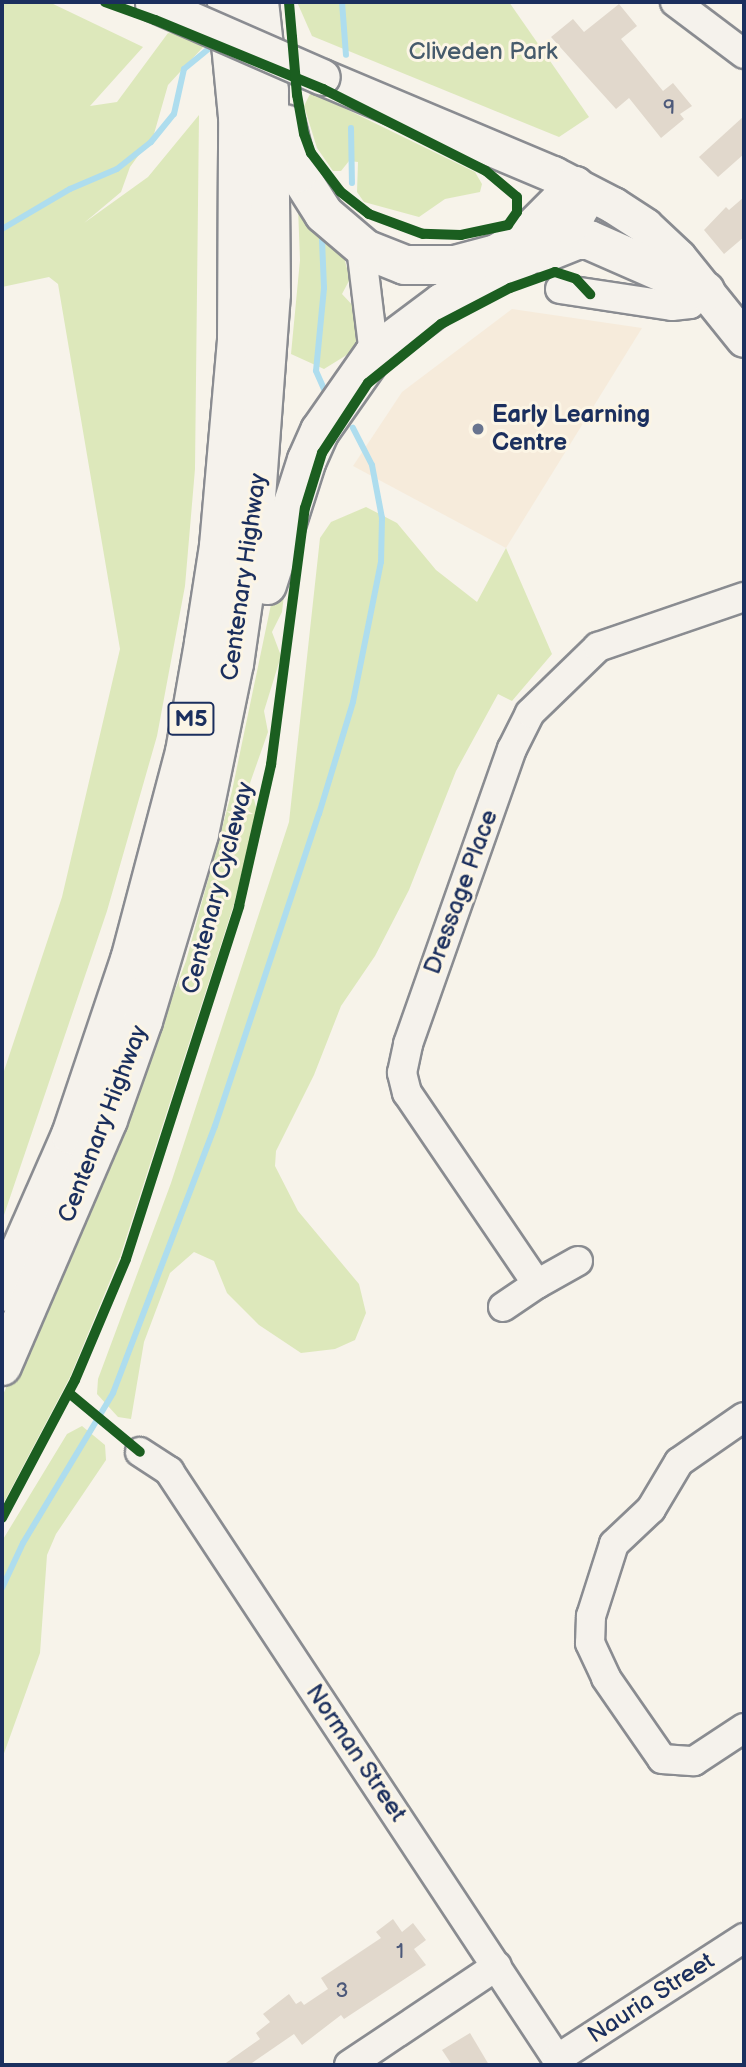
<!DOCTYPE html>
<style>
body{margin:0}
#map{position:relative;width:746px;height:2067px;overflow:hidden;background:#f7f3ea;font-family:"Balsamiq Sans",sans-serif}
div>[style]{position:absolute}
.built>*{inset:0;background:#f6ebdb}
.green>*{inset:0;background:#dde8bb}
.stream>*{height:6px;margin:-3px;padding:0 3px;transform-origin:3px;border-radius:3px;background:#aeddee}
.building>*{inset:0;background:#e1d8cc}
.roads{filter:drop-shadow(2px 0 #8a8c91) drop-shadow(-2px 0 #8a8c91) drop-shadow(0 2px #8a8c91) drop-shadow(0 -2px #8a8c91)}
.minor>*{height:28px;margin:-14px;padding:0 14px;transform-origin:14px;border-radius:14px;background:#f5f2ec}
.major>*{height:35px;margin:-17.5px;padding:0 17.5px;transform-origin:17.5px;border-radius:17.5px;background:#f5f2ec}
.highway>*{height:38px;margin:-19px;padding:0 19px;transform-origin:19px;border-radius:19px;background:#f5f2ec}
.bridges{filter:drop-shadow(2px 0 #8a8c91) drop-shadow(-2px 0 #8a8c91) drop-shadow(0 2px #8a8c91) drop-shadow(0 -2px #8a8c91)}
.major-bridge>*{height:35px;margin:-17.5px;padding:0 17.5px;transform-origin:17.5px;border-radius:17.5px;background:#f5f2ec}
.cycleway>*{height:10px;margin:-5px;padding:0 5px;transform-origin:5px;border-radius:5px;background:#1b5e20}
.dots>*{width:19px;height:19px;translate:-50% -50%;box-sizing:border-box;border:4px solid #fcf5e5;border-radius:50%}
span{translate:-50% -50%;white-space:nowrap;text-align:center;line-height:1.15;-webkit-text-stroke:6px #fcf5e5;paint-order:stroke}
.number-label{font-size:21px;color:#4c597a}
.number-label span{-webkit-text-stroke-width:0}
.shield-label span{padding:2px 5px;background:#fcf5e5;border:2px solid;border-radius:5px;-webkit-text-stroke-width:0}
.shield-label{font-size:23px;color:#1b2f5e;font-weight:700}
.park-label{font-size:24px;color:#465b6c}
.poi-label{font-size:24px;color:#1b2f5e;font-weight:700}
.left{translate:0 -50%;text-align:left}
.street-label{font-size:24px;color:#1b2f5e}
.frame{position:absolute;inset:0;border:4px solid #1b2f5e;pointer-events:none}
</style>
<div id="map">
<div class="built">
<div style="clip-path:polygon(512px 309px,642px 328px,506px 548px,353px 466px,402px 392px)"></div>
</div>
<div class="green">
<div style="clip-path:polygon(2px 2px,49px 2px,143px 47px,90px 106px,117px 102px,168px 33px,187px 35px,204px 46px,168px 85px,154px 134px,130px 167px,121px 192px,84px 223px,148px 177px,199px 115px,195px 469px,185px 586px,157px 736px,107px 911px,2px 1221px,2px 1077px,62px 897px,120px 649px,58px 284px,49px 277px,2px 287px)"></div>
<div style="clip-path:polygon(297px 2px,509px 2px,589px 117px,559px 137px,312px 36px)"></div>
<div style="clip-path:polygon(311px 92px,475px 172px,482px 184px,480px 192px,445px 199px,419px 217px,364px 202px,357px 192px,358px 162px,349px 161px,341px 171px,333px 171px,317px 148px,304px 106px)"></div>
<div style="clip-path:polygon(298px 207px,343px 254px,350px 279px,342px 294px,356px 309px,362px 330px,358px 348px,324px 369px,291px 354px,300px 260px)"></div>
<div style="clip-path:polygon(366px 507px,397px 523px,436px 570px,477px 602px,506px 548px,552px 654px,512px 701px,498px 694px,456px 771px,409px 890px,375px 956px,341px 1006px,314px 1075px,276px 1151px,275px 1166px,298px 1211px,359px 1284px,366px 1313px,355px 1340px,335px 1349px,301px 1353px,259px 1325px,227px 1293px,214px 1261px,194px 1252px,170px 1273px,144px 1342px,131px 1419px,118px 1417px,97px 1394px,98px 1379px,171px 1183px,289px 822px,320px 538px,331px 522px)"></div>
<div style="clip-path:polygon(279px 566px,285px 586px,282px 612px,272px 632px,281px 656px,264px 711px,268px 732px,250px 783px,257px 811px,234px 904px,120px 1257px,70px 1377px,2px 1506px,2px 1397px,140px 1083px,186px 961px,232px 791px)"></div>
<div style="clip-path:polygon(82px 1426px,105px 1445px,106px 1460px,56px 1534px,47px 1555px,40px 1653px,2px 1759px,2px 1541px,67px 1434px)"></div>
</div>
<div class="stream">
<div style="left:342px;top:2px;width:53px;rotate:85.7deg"></div>
<div style="left:351px;top:128px;width:55px;rotate:89deg"></div>
<div style="left:2px;top:229px;width:79px;rotate:-30.5deg"></div>
<div style="left:70px;top:189px;width:51px;rotate:-23.1deg"></div>
<div style="left:117px;top:169px;width:43px;rotate:-38.5deg"></div>
<div style="left:151px;top:142px;width:36px;rotate:-51deg"></div>
<div style="left:174px;top:114px;width:46px;rotate:-77.5deg"></div>
<div style="left:184px;top:69px;width:43px;rotate:-39.3deg"></div>
<div style="left:322px;top:240px;width:48px;rotate:87.6deg"></div>
<div style="left:324px;top:288px;width:83px;rotate:95.5deg"></div>
<div style="left:316px;top:371px;width:27px;rotate:66deg"></div>
<div style="left:2px;top:1588px;width:50px;rotate:-65deg"></div>
<div style="left:23px;top:1543px;width:175px;rotate:-59deg"></div>
<div style="left:113px;top:1393px;width:286px;rotate:-69.1deg"></div>
<div style="left:215px;top:1126px;width:329px;rotate:-71.6deg"></div>
<div style="left:319px;top:814px;width:117px;rotate:-73.1deg"></div>
<div style="left:353px;top:702px;width:143px;rotate:-78.7deg"></div>
<div style="left:381px;top:562px;width:44px;rotate:-88.7deg"></div>
<div style="left:382px;top:518px;width:54px;rotate:-100.7deg"></div>
<div style="left:372px;top:465px;width:42px;rotate:-117.2deg"></div>
</div>
<div class="building">
<div style="clip-path:polygon(619px 4px,637px 26px,621px 39px,663px 91px,673px 83px,692px 106px,680px 114px,684px 119px,661px 138px,629px 98px,616px 109px,551px 37px,573px 19px,584px 32px)"></div>
<div style="clip-path:polygon(744px 116px,744px 154px,718px 177px,699px 157px)"></div>
<div style="clip-path:polygon(744px 197px,744px 237px,724px 254px,704px 230px,726px 207px,729px 210px)"></div>
<div style="clip-path:polygon(393px 1919px,402px 1932px,413px 1923px,426px 1940px,414px 1949px,426px 1965px,344px 2019px,341px 2015px,302px 2045px,294px 2034px,249px 2065px,223px 2065px,260px 2039px,256px 2033px,270px 2022px,263px 2014px,289px 1994px,296px 2004px,301px 2001px,304px 2005px,328px 1989px,321px 1978px,381px 1938px,376px 1932px)"></div>
<div style="clip-path:polygon(470px 2033px,489px 2065px,452px 2065px,442px 2050px)"></div>
</div>
<div class="roads">
<div class="minor">
<div style="left:675px;top:2px;width:86px;rotate:37deg"></div>
<div style="left:361px;top:247px;width:108px;rotate:83.1deg"></div>
<div style="left:560px;top:289px;width:113px;rotate:8.6deg"></div>
<div style="left:672px;top:306px;width:18px;rotate:-6deg"></div>
<div style="left:690px;top:304px;width:20px;rotate:-41deg"></div>
<div style="left:578px;top:1261px;width:47px;rotate:150.7deg"></div>
<div style="left:537px;top:1284px;width:231px;rotate:-124.2deg"></div>
<div style="left:407px;top:1093px;width:21px;rotate:-104deg"></div>
<div style="left:402px;top:1073px;width:30px;rotate:-78deg"></div>
<div style="left:408px;top:1044px;width:313px;rotate:-70.6deg"></div>
<div style="left:512px;top:749px;width:40px;rotate:-63.4deg"></div>
<div style="left:530px;top:713px;width:95px;rotate:-44.1deg"></div>
<div style="left:598px;top:647px;width:154px;rotate:-18.9deg"></div>
<div style="left:503px;top:1307px;width:41px;rotate:-34.1deg"></div>
<div style="left:744px;top:1417px;width:79px;rotate:145.3deg"></div>
<div style="left:679px;top:1462px;width:55px;rotate:120.8deg"></div>
<div style="left:651px;top:1509px;width:51px;rotate:136.6deg"></div>
<div style="left:614px;top:1544px;width:76px;rotate:107.7deg"></div>
<div style="left:591px;top:1616px;width:27px;rotate:92deg"></div>
<div style="left:590px;top:1643px;width:38px;rotate:65deg"></div>
<div style="left:606px;top:1678px;width:98px;rotate:55.3deg"></div>
<div style="left:662px;top:1759px;width:32px;rotate:4deg"></div>
<div style="left:694px;top:1761px;width:60px;rotate:-33.4deg"></div>
<div style="left:140px;top:1452px;width:35px;rotate:33deg"></div>
<div style="left:169px;top:1471px;width:712px;rotate:56.58deg"></div>
<div style="left:557px;top:2059px;width:223px;rotate:-32.9deg"></div>
<div style="left:349px;top:2065px;width:178px;rotate:-33.8deg"></div>
</div>
<div class="major">
<div style="left:322px;top:77px;width:251px;rotate:22.8deg"></div>
<div style="left:553px;top:174px;width:68px;rotate:27.3deg"></div>
<div style="left:613px;top:205px;width:38px;rotate:33deg"></div>
<div style="left:645px;top:226px;width:45px;rotate:43.2deg"></div>
<div style="left:678px;top:257px;width:105px;rotate:51.2deg"></div>
</div>
<div class="highway">
<div style="left:542px;top:254px;width:37px;rotate:-22deg"></div>
<div style="left:576px;top:240px;width:13px"></div>
<div style="left:589px;top:240px;width:127px;rotate:23.7deg"></div>
<div style="left:267px;top:585px;width:131px;rotate:-72.3deg"></div>
<div style="left:307px;top:460px;width:32px;rotate:-66deg"></div>
<div style="left:320px;top:431px;width:94px;rotate:-55deg"></div>
<div style="left:374px;top:354px;width:85px;rotate:-36.9deg"></div>
<div style="left:442px;top:303px;width:120px;rotate:-28.9deg"></div>
<div style="left:547px;top:245px;width:30px;rotate:-41deg"></div>
<div style="left:570px;top:225px;width:23px;rotate:-61deg"></div>
<div style="left:581px;top:205px;width:20px;rotate:-108deg"></div>
<div style="left:575px;top:186px;width:74px;rotate:135deg"></div>
<div style="left:523px;top:238px;width:31px;rotate:149deg"></div>
<div style="left:496px;top:254px;width:42px;rotate:165deg"></div>
<div style="left:455px;top:265px;width:50px;rotate:180deg"></div>
<div style="left:405px;top:265px;width:43px;rotate:-158.2deg"></div>
<div style="left:365px;top:249px;width:54px;rotate:-139.5deg"></div>
<div style="left:324px;top:214px;width:49px;rotate:-122.4deg"></div>
<div style="left:298px;top:173px;width:50px;rotate:-103.8deg"></div>
<div style="left:2px;top:1292px;width:171px;rotate:-66.3deg"></div>
<div style="left:71px;top:1135px;width:185px;rotate:-71.4deg"></div>
<div style="left:130px;top:960px;width:215px;rotate:-75.2deg"></div>
<div style="left:185px;top:752px;width:111px;rotate:-80.1deg"></div>
<div style="left:204px;top:643px;width:98px;rotate:-81.2deg"></div>
<div style="left:219px;top:546px;width:207px;rotate:-85deg"></div>
<div style="left:237px;top:340px;width:223px;rotate:-89.7deg"></div>
<div style="left:238px;top:117px;width:116px;rotate:-95.5deg"></div>
<div style="left:2px;top:1366px;width:268px;rotate:-66.7deg"></div>
<div style="left:108px;top:1120px;width:105px;rotate:-70.5deg"></div>
<div style="left:143px;top:1021px;width:195px;rotate:-73.3deg"></div>
<div style="left:199px;top:834px;width:174px;rotate:-78.4deg"></div>
<div style="left:234px;top:664px;width:140px;rotate:-81.8deg"></div>
<div style="left:254px;top:525px;width:232px;rotate:-85.8deg"></div>
<div style="left:271px;top:294px;width:203px;rotate:-90.6deg"></div>
<div style="left:269px;top:91px;width:90px;rotate:-96.4deg"></div>
</div>
</div>
<div class="bridges">
<div class="major-bridge">
<div style="left:153px;top:3px;width:184px;rotate:23.6deg"></div>
</div>
</div>
<div class="cycleway">
<div style="left:105px;top:2px;width:53px;rotate:19.8deg"></div>
<div style="left:155px;top:20px;width:182px;rotate:22.3deg"></div>
<div style="left:323px;top:89px;width:182px;rotate:26.7deg"></div>
<div style="left:486px;top:171px;width:40px;rotate:40deg"></div>
<div style="left:517px;top:197px;width:15px;rotate:90deg"></div>
<div style="left:517px;top:212px;width:16px;rotate:125deg"></div>
<div style="left:508px;top:225px;width:48px;rotate:168deg"></div>
<div style="left:461px;top:235px;width:38px;rotate:-178deg"></div>
<div style="left:423px;top:234px;width:58px;rotate:-159.7deg"></div>
<div style="left:369px;top:214px;width:37px;rotate:-142deg"></div>
<div style="left:340px;top:191px;width:48px;rotate:-127.3deg"></div>
<div style="left:311px;top:153px;width:20px;rotate:-110deg"></div>
<div style="left:304px;top:134px;width:40px;rotate:-100deg"></div>
<div style="left:297px;top:95px;width:58px;rotate:-94.9deg"></div>
<div style="left:292px;top:37px;width:35px;rotate:-95deg"></div>
<div style="left:69px;top:1393px;width:92px;rotate:39.7deg"></div>
<div style="left:2px;top:1518px;width:156px;rotate:-62.1deg"></div>
<div style="left:75px;top:1380px;width:131px;rotate:-67.1deg"></div>
<div style="left:126px;top:1259px;width:371px;rotate:-72.2deg"></div>
<div style="left:239px;top:906px;width:145px;rotate:-77.2deg"></div>
<div style="left:271px;top:765px;width:259px;rotate:-82.5deg"></div>
<div style="left:305px;top:508px;width:58px;rotate:-72.8deg"></div>
<div style="left:322px;top:453px;width:84px;rotate:-56.7deg"></div>
<div style="left:368px;top:383px;width:94px;rotate:-38.9deg"></div>
<div style="left:441px;top:324px;width:78px;rotate:-27.6deg"></div>
<div style="left:510px;top:288px;width:48px;rotate:-19.6deg"></div>
<div style="left:555px;top:272px;width:22px;rotate:18deg"></div>
<div style="left:576px;top:279px;width:21px;rotate:47deg"></div>
</div>
<div class="dots">
<div style="left:478px;top:429px;background:#68748f"></div>
</div>
<div class="number-label">
<span style="left:669px;top:108px">9</span>
<span style="left:400px;top:1952px">1</span>
<span style="left:342px;top:1991px">3</span>
</div>
<div class="shield-label">
<span style="left:191px;top:719px">M5</span>
</div>
<div class="park-label">
<span style="left:483px;top:52px">Cliveden Park</span>
</div>
<div class="poi-label">
<span class="left" style="left:492px;top:429px">Early Learning<br>Centre</span>
</div>
<div class="street-label">
<span style="left:244px;top:577px;rotate:-82deg">Centenary Highway</span>
<span style="left:218px;top:888px;rotate:-75deg">Centenary Cycleway</span>
<span style="left:461px;top:892px;rotate:-70deg">Dressage Place</span>
<span style="left:103px;top:1124px;rotate:-69deg">Centenary Highway</span>
<span style="left:356px;top:1753px;rotate:56deg">Norman Street</span>
<span style="left:651px;top:1998px;rotate:-33deg">Nauria Street</span>
</div>
<div class="frame"></div>
</div>
